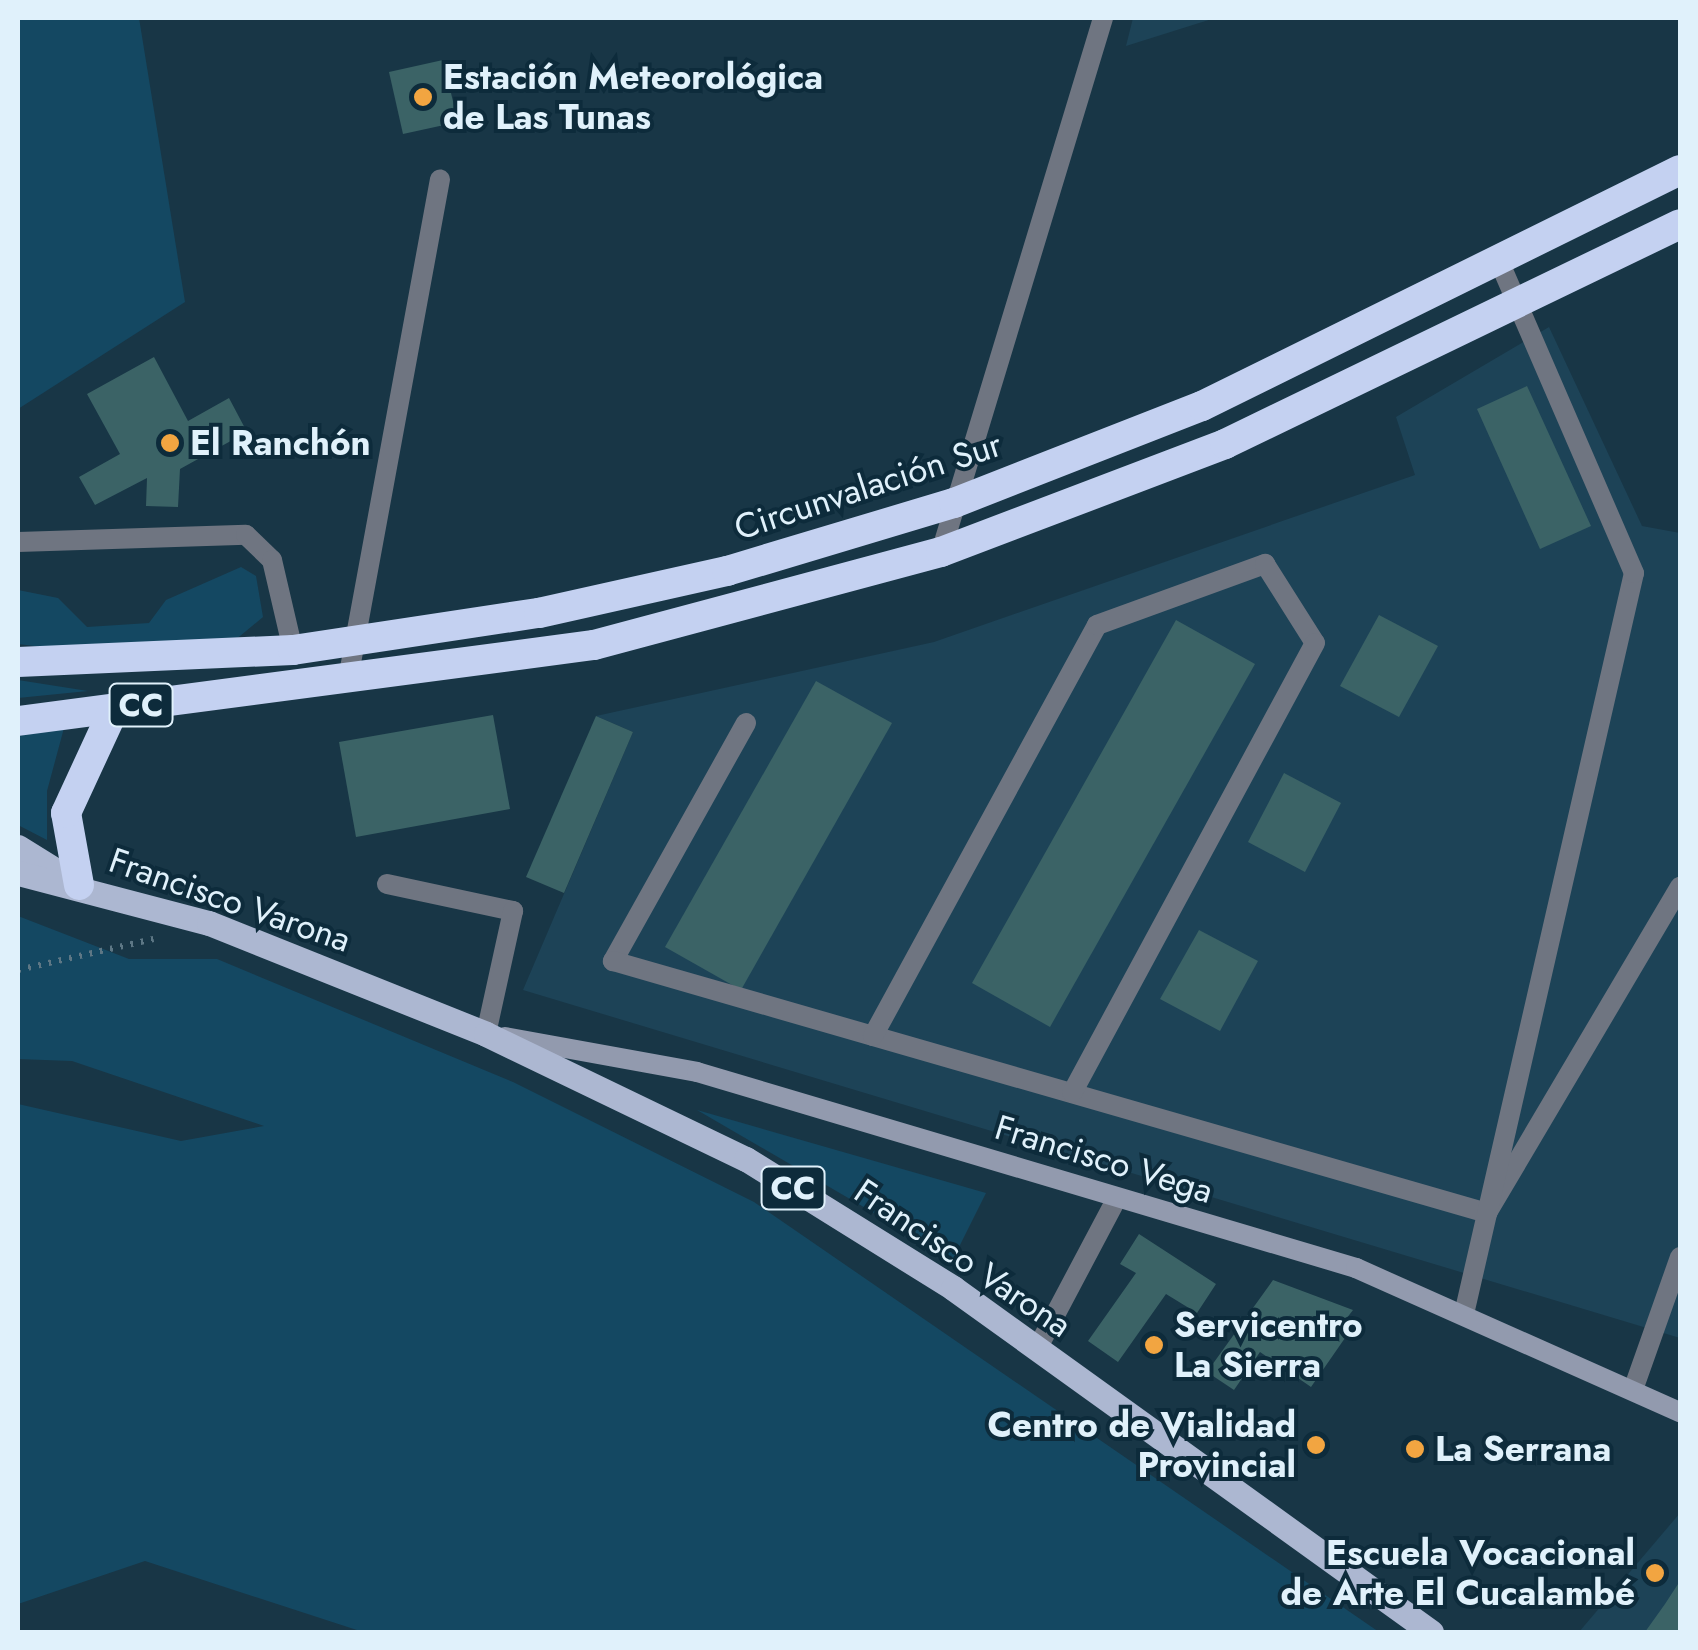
<!DOCTYPE html>
<meta charset="utf-8">
<style>
body{margin:0}
#map{position:relative;width:1698px;height:1650px;overflow:hidden;background:#183646;font-family:Jost,sans-serif}
div>[style]{position:absolute}
.built>*{inset:0;background:#1d4357}
.green>*{inset:0;background:#144862}
.building>*{inset:0;background:#3b6366}
.path>*{height:6px;margin-top:-3px;transform-origin:0;background:repeating-linear-gradient(90deg,#5d7785 0 2.5px,transparent 0 10.5px)}
.lane>*{height:20px;margin:-10px;padding:0 10px;transform-origin:10px;border-radius:10px;background:#6f7581}
.secondary>*{height:20px;margin:-10px;padding:0 10px;transform-origin:10px;border-radius:10px;background:#929aae}
.primary>*{height:25px;margin:-12.5px;padding:0 12.5px;transform-origin:12.5px;border-radius:12.5px;background:#acb7d1}
.highway>*{height:30px;margin:-15px;padding:0 15px;transform-origin:15px;border-radius:15px;background:#c4d1f1}
.dots>*{width:28px;height:28px;translate:-50% -50%;box-sizing:border-box;border:5px solid #0d2b3b;border-radius:50%}
span{translate:-50% -50%;white-space:nowrap;text-align:center;line-height:1.15;-webkit-text-stroke:8px #0d2b3b;paint-order:stroke}
.shield-label span{padding:2px 8px;background:#0d2b3b;border:2px solid;border-radius:8px;-webkit-text-stroke-width:0}
.shield-label{font-size:32px;color:#e0f1fb;font-weight:700}
.poi-label{font-size:35px;color:#e0f1fb;font-weight:700}
.left{translate:0 -50%;text-align:left}
.right{translate:-100% -50%;text-align:right}
.street-label{font-size:35px;color:#e0f1fb}
.frame{position:absolute;inset:0;border:20px solid #e0f1fb;pointer-events:none}
</style>
<div id="map">
<div class="built">
<div style="clip-path:polygon(1133px 18px,1215px 18px,1126px 46px)"></div>
<div style="clip-path:polygon(1549px 327px,1642px 526px,1680px 533px,1680px 1338px,523px 990px,633px 732px,596px 716px,934px 642px,1415px 475px,1396px 417px)"></div>
<div style="clip-path:polygon(1680px 1513px,1680px 1632px,1579px 1632px)"></div>
</div>
<div class="green">
<div style="clip-path:polygon(18px 18px,139px 18px,185px 302px,18px 409px)"></div>
<div style="clip-path:polygon(241px 567px,256px 576px,263px 617px,234px 641px,75px 651px,18px 644px,18px 590px,58px 598px,87px 627px,149px 623px,166px 600px)"></div>
<div style="clip-path:polygon(18px 680px,88px 691px,18px 698px)"></div>
<div style="clip-path:polygon(64px 728px,47px 791px,47px 840px,18px 825px,18px 736px)"></div>
<div style="clip-path:polygon(18px 916px,129px 959px,217px 959px,513px 1082px,754px 1202px,1379px 1632px,363px 1632px,145px 1561px,18px 1604px,18px 1104px,181px 1141px,264px 1126px,72px 1061px,18px 1059px)"></div>
<div style="clip-path:polygon(697px 1110px,986px 1193px,953px 1259px)"></div>
</div>
<div class="building">
<div style="clip-path:polygon(443px 60px,458px 122px,403px 134px,389px 72px)"></div>
<div style="clip-path:polygon(154px 357px,188px 421px,229px 398px,247px 432px,180px 469px,178px 507px,146px 506px,147px 478px,95px 505px,79px 477px,120px 454px,87px 394px)"></div>
<div style="clip-path:polygon(1527px 386px,1591px 526px,1540px 549px,1477px 409px)"></div>
<div style="clip-path:polygon(1379px 615px,1438px 646px,1399px 717px,1340px 686px)"></div>
<div style="clip-path:polygon(1176px 620px,1255px 664px,1050px 1027px,972px 983px)"></div>
<div style="clip-path:polygon(816px 681px,892px 723px,741px 990px,665px 947px)"></div>
<div style="clip-path:polygon(493px 715px,510px 809px,356px 837px,339px 742px)"></div>
<div style="clip-path:polygon(596px 716px,633px 732px,564px 893px,526px 877px)"></div>
<div style="clip-path:polygon(1284px 773px,1341px 803px,1305px 872px,1248px 842px)"></div>
<div style="clip-path:polygon(1199px 930px,1258px 961px,1220px 1031px,1160px 999px)"></div>
<div style="clip-path:polygon(1139px 1234px,1216px 1284px,1197px 1313px,1166px 1294px,1118px 1362px,1088px 1341px,1136px 1273px,1120px 1264px)"></div>
<div style="clip-path:polygon(1273px 1280px,1353px 1310px,1337px 1331px,1345px 1338px,1311px 1387px,1260px 1352px,1234px 1390px,1207px 1372px)"></div>
<div style="clip-path:polygon(1680px 1581px,1680px 1632px,1645px 1632px,1665px 1604px)"></div>
</div>
<div class="path">
<div style="left:18px;top:970px;width:139px;rotate:-12.9deg"></div>
</div>
<div class="lane">
<div style="left:18px;top:542px;width:228px;rotate:-1.8deg"></div>
<div style="left:246px;top:535px;width:36px;rotate:44deg"></div>
<div style="left:272px;top:560px;width:92px;rotate:76.9deg"></div>
<div style="left:941px;top:552px;width:558px;rotate:-73.12deg"></div>
<div style="left:348px;top:679px;width:508px;rotate:-79.57deg"></div>
<div style="left:746px;top:723px;width:273px;rotate:119.2deg"></div>
<div style="left:613px;top:961px;width:910px;rotate:16.08deg"></div>
<div style="left:1487px;top:1213px;width:379px;rotate:-59.4deg"></div>
<div style="left:387px;top:884px;width:129px;rotate:12.1deg"></div>
<div style="left:513px;top:911px;width:126px;rotate:102.4deg"></div>
<div style="left:873px;top:1036px;width:468px;rotate:-61.4deg"></div>
<div style="left:1097px;top:625px;width:179px;rotate:-20deg"></div>
<div style="left:1265px;top:564px;width:93px;rotate:57.7deg"></div>
<div style="left:1315px;top:643px;width:511px;rotate:118.37deg"></div>
<div style="left:1464px;top:1314px;width:760px;rotate:-77.08deg"></div>
<div style="left:1634px;top:573px;width:340px;rotate:-113.4deg"></div>
<div style="left:1037px;top:1349px;width:171px;rotate:-62.1deg"></div>
<div style="left:1634px;top:1387px;width:138px;rotate:-70.5deg"></div>
</div>
<div class="secondary">
<div style="left:505px;top:1037px;width:195px;rotate:10.3deg"></div>
<div style="left:697px;top:1072px;width:688px;rotate:16.56deg"></div>
<div style="left:1356px;top:1268px;width:355px;rotate:24deg"></div>
</div>
<div class="primary">
<div style="left:18px;top:847px;width:57px;rotate:32deg"></div>
<div style="left:18px;top:873px;width:197px;rotate:14.7deg"></div>
<div style="left:209px;top:923px;width:298px;rotate:21.8deg"></div>
<div style="left:486px;top:1034px;width:288px;rotate:25.7deg"></div>
<div style="left:746px;top:1159px;width:244px;rotate:31.9deg"></div>
<div style="left:953px;top:1288px;width:589px;rotate:35.74deg"></div>
</div>
<div class="highway">
<div style="left:18px;top:662px;width:275px;rotate:-2.5deg"></div>
<div style="left:293px;top:650px;width:249px;rotate:-8.6deg"></div>
<div style="left:539px;top:613px;width:193px;rotate:-12.6deg"></div>
<div style="left:727px;top:571px;width:237px;rotate:-16.7deg"></div>
<div style="left:954px;top:503px;width:266px;rotate:-21.4deg"></div>
<div style="left:1202px;top:406px;width:533px;rotate:-26.28deg"></div>
<div style="left:18px;top:721px;width:581px;rotate:-7.52deg"></div>
<div style="left:594px;top:645px;width:359px;rotate:-15deg"></div>
<div style="left:941px;top:552px;width:304px;rotate:-20.8deg"></div>
<div style="left:1225px;top:444px;width:505px;rotate:-25.8deg"></div>
<div style="left:79px;top:885px;width:73px;rotate:-100.2deg"></div>
<div style="left:66px;top:813px;width:115px;rotate:-65.2deg"></div>
</div>
<div class="dots">
<div style="left:423px;top:97px;background:#f2a541"></div>
<div style="left:170px;top:443px;background:#f2a541"></div>
<div style="left:1154px;top:1345px;background:#f2a541"></div>
<div style="left:1316px;top:1445px;background:#f2a541"></div>
<div style="left:1415px;top:1449px;background:#f2a541"></div>
<div style="left:1655px;top:1573px;background:#f2a541"></div>
</div>
<div class="shield-label">
<span style="left:141px;top:705px">CC</span>
<span style="left:793px;top:1188px">CC</span>
</div>
<div class="poi-label">
<span class="left" style="left:443px;top:97px">Estación Meteorológica<br>de Las Tunas</span>
<span class="left" style="left:190px;top:443px">El Ranchón</span>
<span class="left" style="left:1174px;top:1345px">Servicentro<br>La Sierra</span>
<span class="right" style="left:1296px;top:1445px">Centro de Vialidad<br>Provincial</span>
<span class="left" style="left:1435px;top:1449px">La Serrana</span>
<span class="right" style="left:1635px;top:1573px">Escuela Vocacional<br>de Arte El Cucalambé</span>
</div>
<div class="street-label">
<span style="left:868px;top:486px;rotate:-18deg">Circunvalación Sur</span>
<span style="left:230px;top:900px;rotate:19deg">Francisco Varona</span>
<span style="left:1104px;top:1159px;rotate:17deg">Francisco Vega</span>
<span style="left:963px;top:1258px;rotate:34deg">Francisco Varona</span>
</div>
<div class="frame"></div>
</div>
